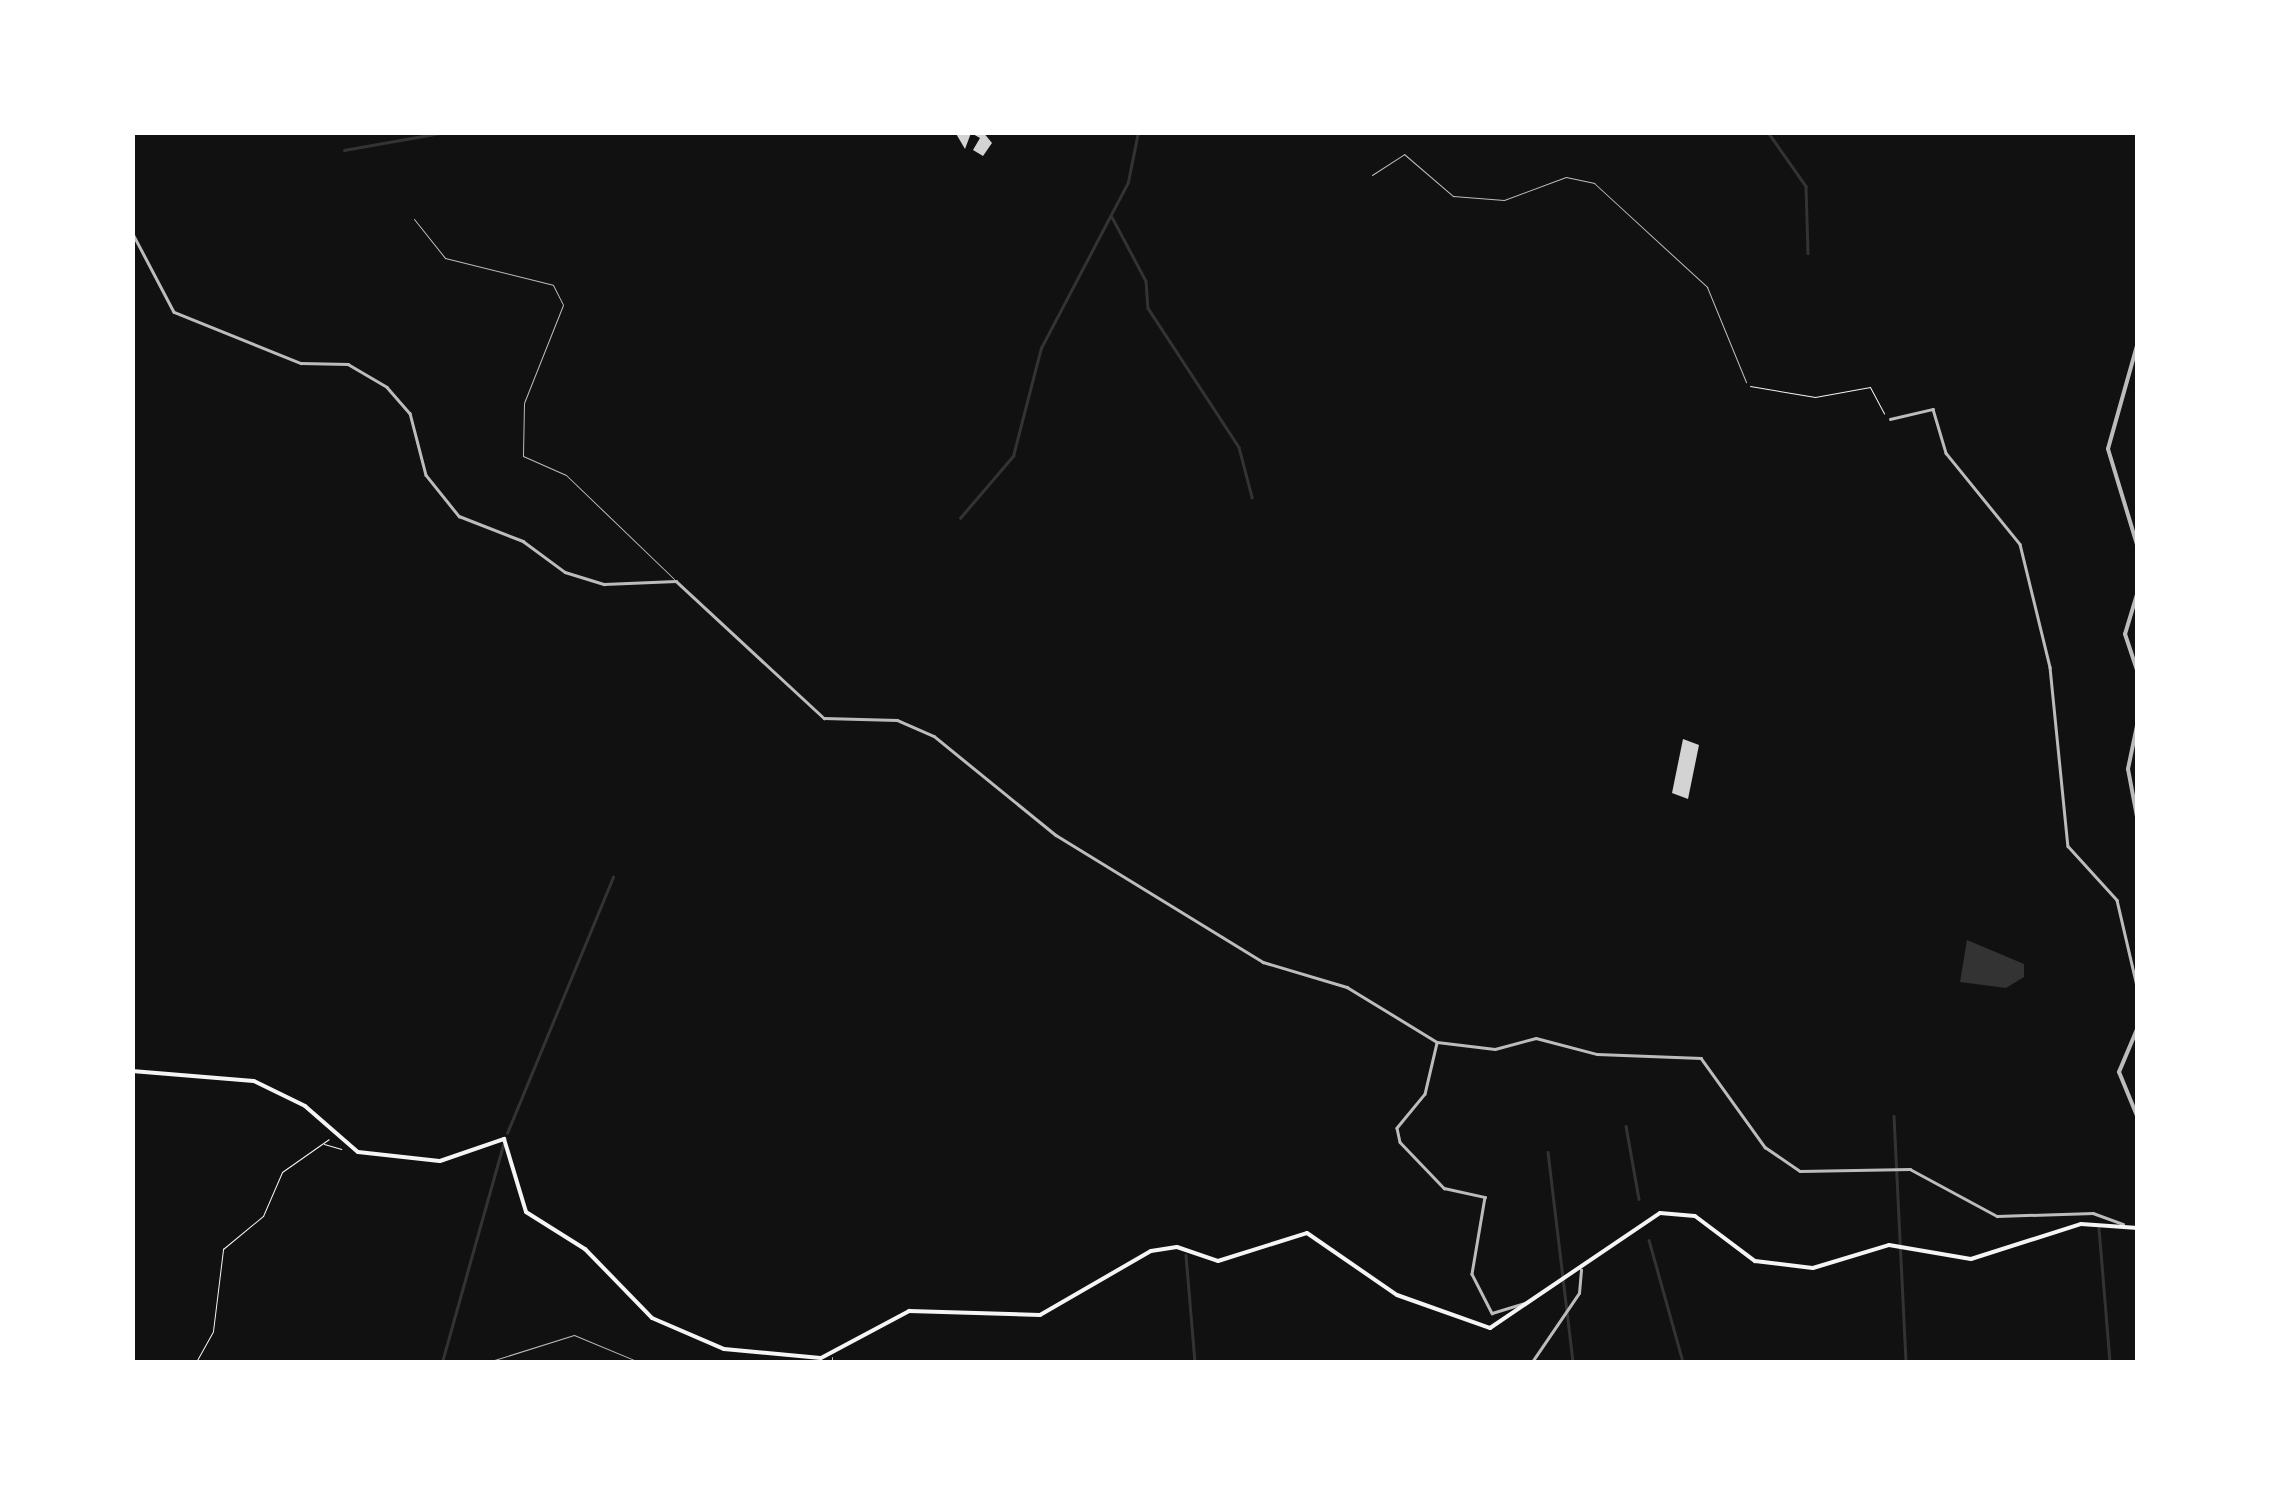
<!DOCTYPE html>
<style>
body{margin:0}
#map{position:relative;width:2270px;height:1495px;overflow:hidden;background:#111;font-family:"Exo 2",sans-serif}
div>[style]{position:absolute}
.water>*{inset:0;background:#333}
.stream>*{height:2.5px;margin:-1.25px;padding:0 1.25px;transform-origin:1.25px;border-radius:1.25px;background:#333}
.building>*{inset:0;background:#d3d3d3}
.path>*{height:1px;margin:-0.5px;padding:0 0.5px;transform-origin:0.5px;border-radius:0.5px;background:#f5f5f5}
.service>*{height:1px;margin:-0.5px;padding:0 0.5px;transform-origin:0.5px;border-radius:0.5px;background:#bcbcbc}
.minor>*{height:2.5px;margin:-1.25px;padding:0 1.25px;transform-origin:1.25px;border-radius:1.25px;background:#bcbcbc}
.tertiary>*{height:4px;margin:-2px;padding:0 2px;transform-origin:2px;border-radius:2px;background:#bcbcbc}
.secondary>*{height:4px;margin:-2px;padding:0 2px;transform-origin:2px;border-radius:2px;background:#f5f5f5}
span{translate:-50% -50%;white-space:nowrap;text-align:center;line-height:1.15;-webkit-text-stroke:10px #fff;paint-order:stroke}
.frame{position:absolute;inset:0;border:135px solid #fff;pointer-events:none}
</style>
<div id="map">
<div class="water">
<div style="clip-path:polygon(1967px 940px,2024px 964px,2024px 977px,2006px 988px,1960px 982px)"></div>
</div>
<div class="stream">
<div style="left:1768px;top:132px;width:66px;rotate:54.9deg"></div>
<div style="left:1806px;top:186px;width:67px;rotate:88.3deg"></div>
<div style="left:344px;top:150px;width:104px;rotate:-10deg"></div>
<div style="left:1112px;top:217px;width:72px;rotate:62deg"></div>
<div style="left:1146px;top:281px;width:27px;rotate:86deg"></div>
<div style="left:1148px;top:308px;width:166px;rotate:56.8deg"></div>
<div style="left:1239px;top:447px;width:52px;rotate:75.4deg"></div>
<div style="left:960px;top:518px;width:82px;rotate:-49.5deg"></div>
<div style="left:1013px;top:456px;width:112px;rotate:-75.5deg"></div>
<div style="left:1041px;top:348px;width:187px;rotate:-62.3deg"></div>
<div style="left:1128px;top:182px;width:51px;rotate:-78.7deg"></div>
<div style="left:1894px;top:1116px;width:246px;rotate:87.2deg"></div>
<div style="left:1626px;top:1126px;width:74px;rotate:79.9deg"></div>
<div style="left:507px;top:1133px;width:277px;rotate:-67.5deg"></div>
<div style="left:1548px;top:1152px;width:211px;rotate:83.2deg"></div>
<div style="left:2099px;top:1228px;width:134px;rotate:85.3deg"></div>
<div style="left:1649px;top:1240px;width:127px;rotate:74.4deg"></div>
<div style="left:1186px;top:1255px;width:107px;rotate:85.2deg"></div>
<div style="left:442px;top:1362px;width:225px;rotate:-74.3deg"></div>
</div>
<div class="building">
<div style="clip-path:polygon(955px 132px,983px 132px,992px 143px,983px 156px,973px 150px,980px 138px,971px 133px,965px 149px)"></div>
<div style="clip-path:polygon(1683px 739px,1699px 745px,1688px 799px,1672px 793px)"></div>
</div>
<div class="path">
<div style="left:1750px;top:386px;width:66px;rotate:9.6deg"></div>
<div style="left:1815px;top:397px;width:56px;rotate:-10.3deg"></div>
<div style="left:1870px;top:387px;width:30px;rotate:62deg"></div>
<div style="left:324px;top:1144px;width:18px;rotate:16deg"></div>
<div style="left:196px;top:1362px;width:35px;rotate:-61deg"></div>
<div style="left:213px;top:1331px;width:83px;rotate:-83deg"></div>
<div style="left:223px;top:1249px;width:52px;rotate:-39.5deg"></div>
<div style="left:263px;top:1216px;width:48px;rotate:-66.6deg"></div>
<div style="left:282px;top:1172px;width:57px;rotate:-35.1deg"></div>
</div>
<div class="service">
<div style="left:1372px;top:175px;width:38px;rotate:-33deg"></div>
<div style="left:1404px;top:154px;width:65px;rotate:40.6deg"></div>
<div style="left:1453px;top:196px;width:51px;rotate:4.5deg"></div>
<div style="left:1504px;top:200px;width:66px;rotate:-20.4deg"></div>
<div style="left:1566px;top:177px;width:29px;rotate:12deg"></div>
<div style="left:1594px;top:183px;width:154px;rotate:42.6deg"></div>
<div style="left:1707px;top:287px;width:103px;rotate:67.7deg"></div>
<div style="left:414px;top:219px;width:50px;rotate:51.5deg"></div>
<div style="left:445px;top:258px;width:111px;rotate:14deg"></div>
<div style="left:553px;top:285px;width:22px;rotate:63deg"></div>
<div style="left:563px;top:305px;width:105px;rotate:111.7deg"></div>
<div style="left:524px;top:403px;width:53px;rotate:91.1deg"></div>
<div style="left:523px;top:456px;width:47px;rotate:23.8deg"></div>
<div style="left:566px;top:475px;width:150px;rotate:43.9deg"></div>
<div style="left:832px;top:1357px;width:5px;rotate:90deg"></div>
<div style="left:488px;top:1362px;width:90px;rotate:-17.4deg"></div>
<div style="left:574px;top:1335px;width:70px;rotate:22.6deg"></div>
</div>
<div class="minor">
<div style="left:132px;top:232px;width:90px;rotate:62.3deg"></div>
<div style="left:174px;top:312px;width:137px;rotate:21.9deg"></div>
<div style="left:301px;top:363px;width:47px;rotate:1.2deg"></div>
<div style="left:348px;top:364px;width:45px;rotate:30.5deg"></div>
<div style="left:387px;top:387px;width:35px;rotate:49deg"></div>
<div style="left:410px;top:413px;width:64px;rotate:75.5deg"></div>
<div style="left:426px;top:475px;width:53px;rotate:51.2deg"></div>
<div style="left:459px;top:516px;width:69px;rotate:21.3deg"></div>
<div style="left:523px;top:541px;width:52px;rotate:36.4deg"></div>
<div style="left:565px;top:572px;width:41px;rotate:17.1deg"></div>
<div style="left:604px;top:584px;width:72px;rotate:-2.4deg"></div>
<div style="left:676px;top:581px;width:202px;rotate:42.8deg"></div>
<div style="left:824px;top:718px;width:73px;rotate:1.6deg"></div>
<div style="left:897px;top:720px;width:40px;rotate:23.4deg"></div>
<div style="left:934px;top:736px;width:157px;rotate:39.1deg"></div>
<div style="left:1056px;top:835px;width:243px;rotate:31.5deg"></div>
<div style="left:1263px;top:962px;width:88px;rotate:16.6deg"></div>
<div style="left:1347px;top:987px;width:105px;rotate:31.4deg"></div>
<div style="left:1437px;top:1042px;width:58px;rotate:6.9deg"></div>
<div style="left:1495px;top:1049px;width:42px;rotate:-15deg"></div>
<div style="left:1536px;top:1038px;width:63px;rotate:14.7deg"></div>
<div style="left:1597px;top:1054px;width:104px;rotate:2.2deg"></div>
<div style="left:1701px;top:1058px;width:110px;rotate:54.3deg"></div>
<div style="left:1765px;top:1147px;width:42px;rotate:34.4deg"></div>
<div style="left:1800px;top:1171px;width:110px;rotate:-1deg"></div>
<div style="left:1910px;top:1169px;width:99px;rotate:28.4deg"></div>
<div style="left:1997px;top:1216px;width:96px;rotate:-1.8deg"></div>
<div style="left:2093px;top:1213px;width:32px;rotate:20deg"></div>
<div style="left:1890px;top:419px;width:44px;rotate:-13.1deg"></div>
<div style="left:1933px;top:409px;width:46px;rotate:73.5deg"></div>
<div style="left:1946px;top:453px;width:117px;rotate:50.9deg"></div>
<div style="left:2020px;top:544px;width:127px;rotate:76.3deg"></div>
<div style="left:2050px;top:667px;width:180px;rotate:84.3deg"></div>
<div style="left:2068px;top:846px;width:73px;rotate:47.8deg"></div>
<div style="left:2117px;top:900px;width:92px;rotate:76.9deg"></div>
<div style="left:1437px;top:1043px;width:52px;rotate:103.2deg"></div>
<div style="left:1425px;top:1094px;width:44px;rotate:129.5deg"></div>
<div style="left:1397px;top:1128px;width:14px;rotate:78deg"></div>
<div style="left:1400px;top:1142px;width:64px;rotate:46.3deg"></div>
<div style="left:1444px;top:1188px;width:42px;rotate:12.4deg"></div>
<div style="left:1485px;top:1197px;width:78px;rotate:99.6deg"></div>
<div style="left:1472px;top:1274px;width:44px;rotate:62.9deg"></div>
<div style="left:1492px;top:1313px;width:34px;rotate:-17deg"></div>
<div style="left:1532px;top:1362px;width:83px;rotate:-55.7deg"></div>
<div style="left:1579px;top:1293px;width:23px;rotate:-85deg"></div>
</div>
<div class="tertiary">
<div style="left:2138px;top:342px;width:111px;rotate:105.7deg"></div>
<div style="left:2108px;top:449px;width:103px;rotate:73.1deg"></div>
<div style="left:2138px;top:591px;width:45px;rotate:106.8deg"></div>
<div style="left:2125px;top:634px;width:41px;rotate:71.6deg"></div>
<div style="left:2138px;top:721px;width:49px;rotate:101.8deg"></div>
<div style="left:2128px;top:769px;width:54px;rotate:79.3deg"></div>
<div style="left:2138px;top:1027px;width:49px;rotate:112.9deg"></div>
<div style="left:2119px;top:1072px;width:50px;rotate:67.6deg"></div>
</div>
<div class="secondary">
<div style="left:132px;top:1071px;width:122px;rotate:4.7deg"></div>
<div style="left:254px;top:1081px;width:57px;rotate:26.1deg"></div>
<div style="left:305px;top:1106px;width:70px;rotate:41deg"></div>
<div style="left:358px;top:1152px;width:82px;rotate:6.3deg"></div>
<div style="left:440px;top:1161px;width:68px;rotate:-19deg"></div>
<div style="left:504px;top:1139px;width:76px;rotate:73.2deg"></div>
<div style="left:526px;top:1212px;width:70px;rotate:32.1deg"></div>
<div style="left:585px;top:1249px;width:96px;rotate:45.8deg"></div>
<div style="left:652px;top:1318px;width:78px;rotate:23.3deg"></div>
<div style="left:724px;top:1349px;width:97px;rotate:5.3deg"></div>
<div style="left:821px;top:1358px;width:100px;rotate:-28.1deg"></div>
<div style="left:909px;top:1311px;width:131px;rotate:1.7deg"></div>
<div style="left:1040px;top:1315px;width:128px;rotate:-30deg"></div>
<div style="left:1151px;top:1251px;width:26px;rotate:-9deg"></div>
<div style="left:1177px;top:1247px;width:43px;rotate:18.9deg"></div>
<div style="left:1218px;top:1261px;width:93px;rotate:-17.5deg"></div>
<div style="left:1307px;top:1233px;width:109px;rotate:34.6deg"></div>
<div style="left:1397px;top:1295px;width:99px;rotate:19.5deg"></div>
<div style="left:1490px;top:1328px;width:205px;rotate:-34.1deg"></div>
<div style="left:1660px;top:1213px;width:35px;rotate:5deg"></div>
<div style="left:1695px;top:1216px;width:75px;rotate:36.9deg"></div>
<div style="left:1755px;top:1261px;width:58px;rotate:6.9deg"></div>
<div style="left:1813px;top:1268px;width:79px;rotate:-16.8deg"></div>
<div style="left:1889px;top:1245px;width:83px;rotate:9.7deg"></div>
<div style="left:1971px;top:1259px;width:115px;rotate:-17.7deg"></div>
<div style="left:2081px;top:1224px;width:57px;rotate:4deg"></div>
</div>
<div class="frame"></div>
</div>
